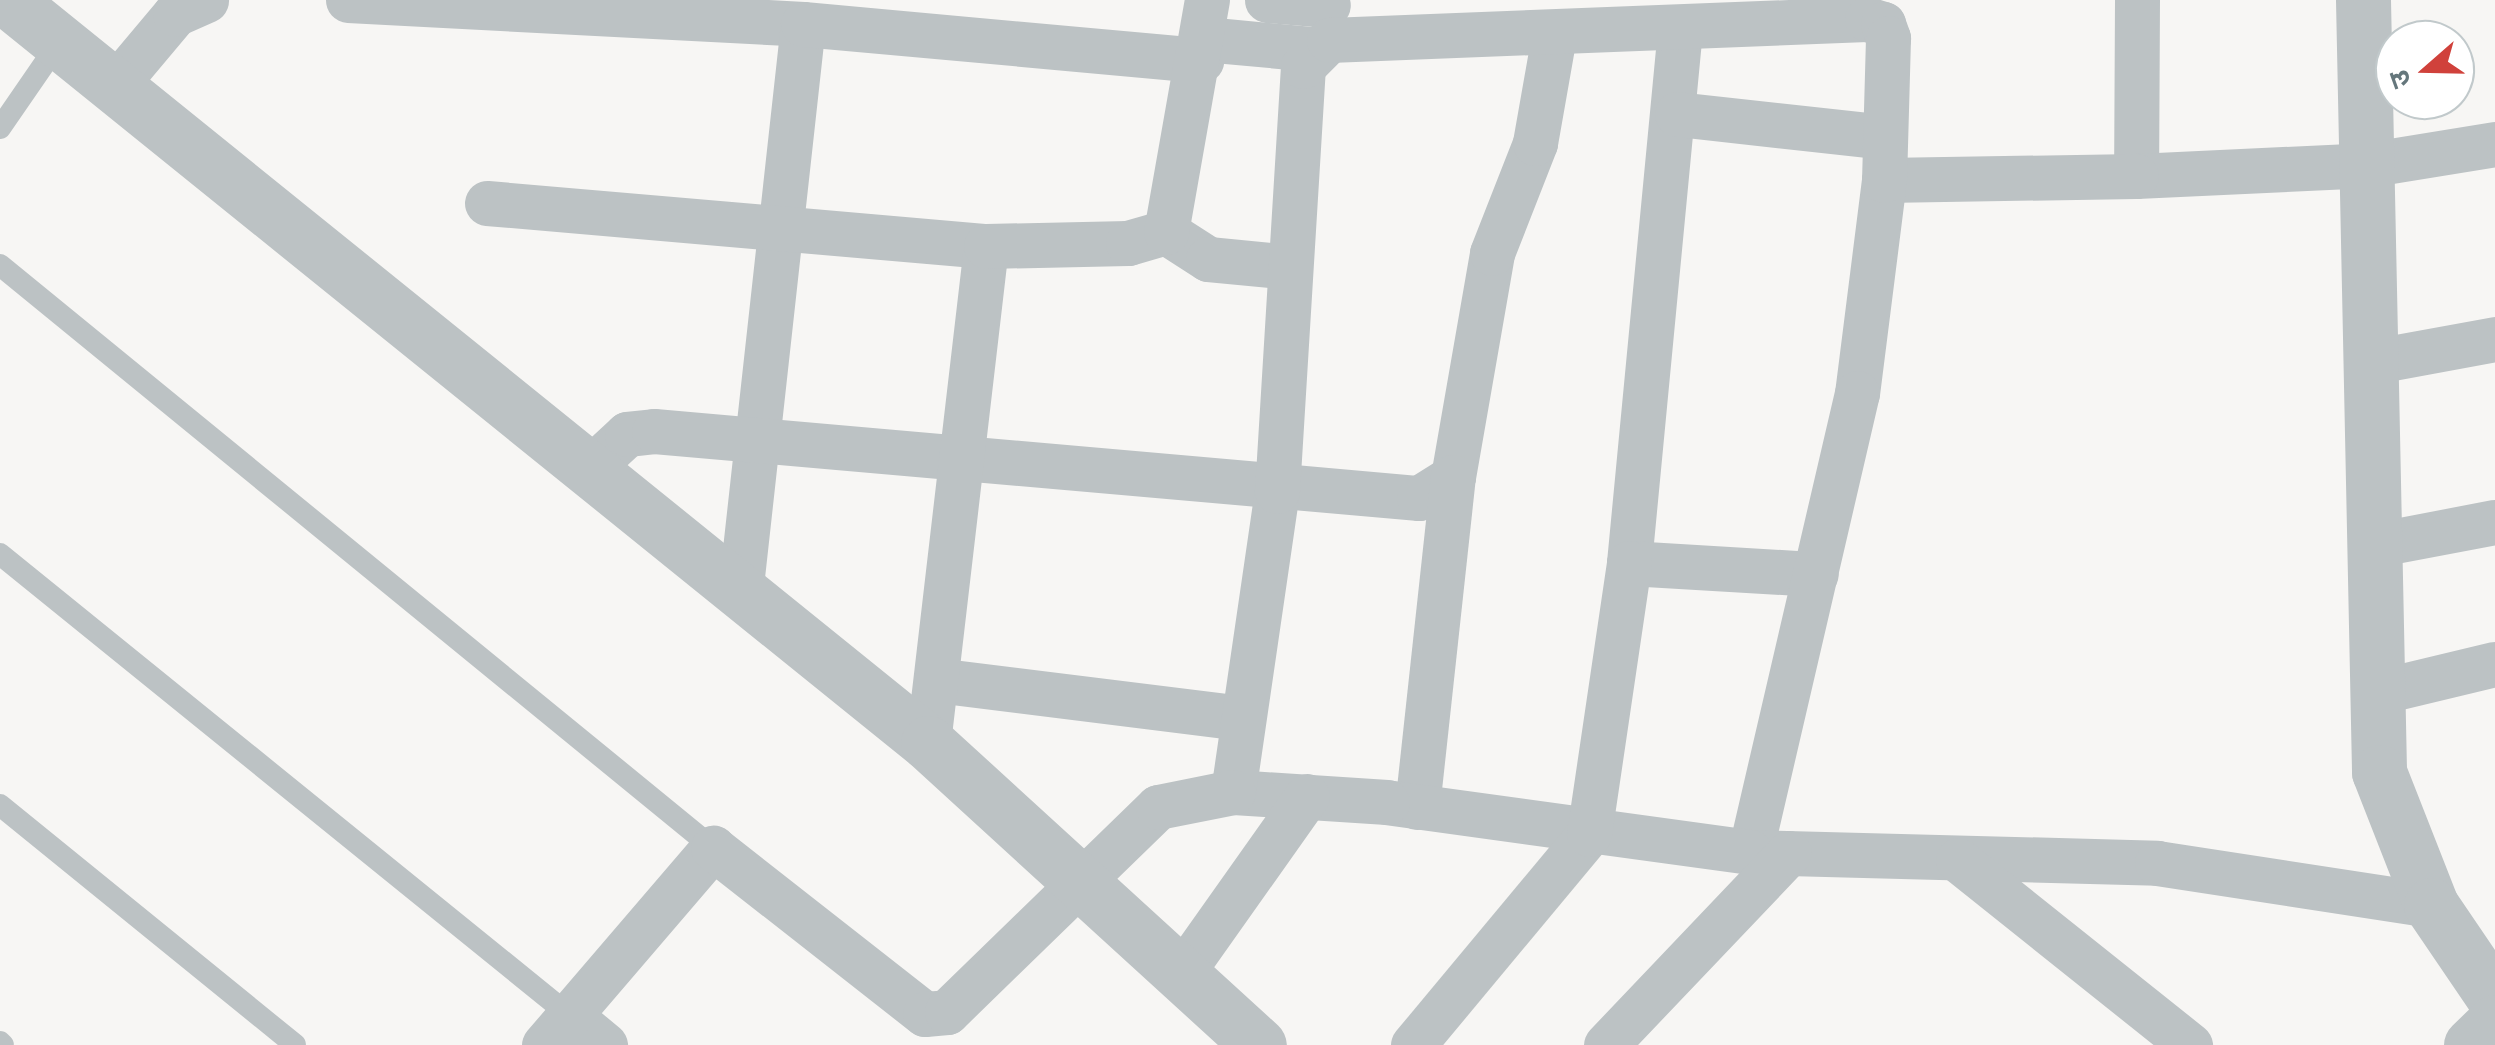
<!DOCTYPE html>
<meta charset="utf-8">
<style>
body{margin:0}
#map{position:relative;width:2495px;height:1045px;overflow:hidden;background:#f7f6f4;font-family:"Noto Sans","Noto Sans Devanagari",sans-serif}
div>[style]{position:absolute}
.service>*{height:22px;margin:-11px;padding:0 11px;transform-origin:11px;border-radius:11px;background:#bcc2c4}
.minor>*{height:45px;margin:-22.5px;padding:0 22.5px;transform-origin:22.5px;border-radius:22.5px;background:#bcc2c4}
.tertiary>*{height:55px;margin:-27.5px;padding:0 27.5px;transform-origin:27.5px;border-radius:27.5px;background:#bcc2c4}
span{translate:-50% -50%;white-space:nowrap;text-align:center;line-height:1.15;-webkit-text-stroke:10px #fff;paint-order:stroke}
.north{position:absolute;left:2375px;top:20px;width:100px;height:100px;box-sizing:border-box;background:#fff;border:2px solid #c1c9cb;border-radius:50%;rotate:250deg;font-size:28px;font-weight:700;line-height:40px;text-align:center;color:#65777c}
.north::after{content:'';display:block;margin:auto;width:35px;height:45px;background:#d0413b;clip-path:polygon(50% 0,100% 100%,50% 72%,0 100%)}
</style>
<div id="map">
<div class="service">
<div style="left:0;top:128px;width:102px;rotate:-55.4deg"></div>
<div style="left:0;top:265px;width:921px;rotate:39.27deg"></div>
<div style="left:0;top:554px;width:732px;rotate:39.01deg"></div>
<div style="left:0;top:805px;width:380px;rotate:39.1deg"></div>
<div style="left:0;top:1042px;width:4px;rotate:45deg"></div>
</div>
<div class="minor">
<div style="left:348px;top:0;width:456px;rotate:3deg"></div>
<div style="left:803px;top:24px;width:574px;rotate:96.3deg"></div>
<div style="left:1267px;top:0;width:61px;rotate:4.7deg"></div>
<div style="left:2137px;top:0;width:176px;rotate:90.3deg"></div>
<div style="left:2136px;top:176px;width:230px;rotate:-2.7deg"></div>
<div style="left:2366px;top:165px;width:131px;rotate:-9.2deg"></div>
<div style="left:803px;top:24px;width:400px;rotate:5.2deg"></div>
<div style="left:1680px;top:29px;width:536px;rotate:95.46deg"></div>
<div style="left:1629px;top:563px;width:187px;rotate:3.4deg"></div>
<div style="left:1204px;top:39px;width:107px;rotate:5.3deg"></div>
<div style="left:112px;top:89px;width:98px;rotate:-50deg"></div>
<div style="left:175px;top:14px;width:34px;rotate:-24deg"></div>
<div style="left:1677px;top:114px;width:209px;rotate:6.3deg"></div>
<div style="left:2136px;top:176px;width:252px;rotate:179.1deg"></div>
<div style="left:1884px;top:180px;width:215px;rotate:97.2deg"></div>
<div style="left:1857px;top:393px;width:471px;rotate:103.1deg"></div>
<div style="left:1750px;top:852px;width:407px;rotate:1.5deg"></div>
<div style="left:2157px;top:863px;width:277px;rotate:8.7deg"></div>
<div style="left:487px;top:203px;width:501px;rotate:4.93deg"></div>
<div style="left:1166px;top:232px;width:50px;rotate:32.7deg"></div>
<div style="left:1208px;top:259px;width:82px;rotate:5.6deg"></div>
<div style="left:2370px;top:362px;width:127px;rotate:-10.4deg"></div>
<div style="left:586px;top:472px;width:56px;rotate:-42.8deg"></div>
<div style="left:627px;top:434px;width:27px;rotate:-6deg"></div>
<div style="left:654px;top:431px;width:768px;rotate:5.01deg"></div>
<div style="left:1419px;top:498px;width:40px;rotate:-32deg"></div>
<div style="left:1453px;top:477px;width:227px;rotate:-80.1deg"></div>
<div style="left:1492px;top:253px;width:118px;rotate:-68.6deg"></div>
<div style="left:1535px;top:143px;width:110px;rotate:-80deg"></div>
<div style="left:2374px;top:545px;width:123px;rotate:-10.8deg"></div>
<div style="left:936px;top:680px;width:307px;rotate:7.1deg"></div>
<div style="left:2378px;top:692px;width:120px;rotate:-13.5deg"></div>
<div style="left:928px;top:743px;width:500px;rotate:-83.34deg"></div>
<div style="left:986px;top:246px;width:142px;rotate:-1.2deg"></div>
<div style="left:1128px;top:243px;width:40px;rotate:-16deg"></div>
<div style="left:1166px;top:232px;width:236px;rotate:-80deg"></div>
<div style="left:1417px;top:807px;width:332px;rotate:-83.8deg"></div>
<div style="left:1750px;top:852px;width:366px;rotate:-172.2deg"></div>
<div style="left:1387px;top:802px;width:154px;rotate:-176.3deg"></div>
<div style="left:1233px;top:792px;width:304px;rotate:-81.7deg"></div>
<div style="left:1277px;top:491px;width:426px;rotate:-86.5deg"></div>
<div style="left:1303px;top:66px;width:37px;rotate:-45deg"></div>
<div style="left:1329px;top:40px;width:538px;rotate:-2.24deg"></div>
<div style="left:1867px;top:19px;width:17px;rotate:17deg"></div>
<div style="left:1883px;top:24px;width:15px;rotate:70deg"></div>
<div style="left:1888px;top:38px;width:142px;rotate:91.6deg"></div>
<div style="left:1958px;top:860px;width:297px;rotate:38.6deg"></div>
<div style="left:1181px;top:974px;width:218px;rotate:-54.7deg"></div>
<div style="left:569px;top:1015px;width:47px;rotate:39.8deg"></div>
<div style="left:544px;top:1045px;width:260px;rotate:-49.4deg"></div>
<div style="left:713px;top:848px;width:269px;rotate:38.1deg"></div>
<div style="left:925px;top:1014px;width:22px;rotate:-5deg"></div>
<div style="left:947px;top:1012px;width:294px;rotate:-44.2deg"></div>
<div style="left:1158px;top:807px;width:76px;rotate:-11.3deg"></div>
<div style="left:1413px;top:1045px;width:275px;rotate:-50.2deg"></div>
<div style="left:1589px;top:834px;width:274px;rotate:-81.6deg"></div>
<div style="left:1606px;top:1045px;width:265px;rotate:-46.4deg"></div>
</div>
<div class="tertiary">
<div style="left:8px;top:0;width:1183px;rotate:38.92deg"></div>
<div style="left:928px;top:743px;width:448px;rotate:42.4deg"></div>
<div style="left:2363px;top:0;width:772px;rotate:88.81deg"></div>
<div style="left:2379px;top:772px;width:143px;rotate:68.6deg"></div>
<div style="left:2431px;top:905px;width:114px;rotate:55.8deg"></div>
<div style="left:2471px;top:1045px;width:33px;rotate:-44deg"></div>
</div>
<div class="north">उ</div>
</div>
